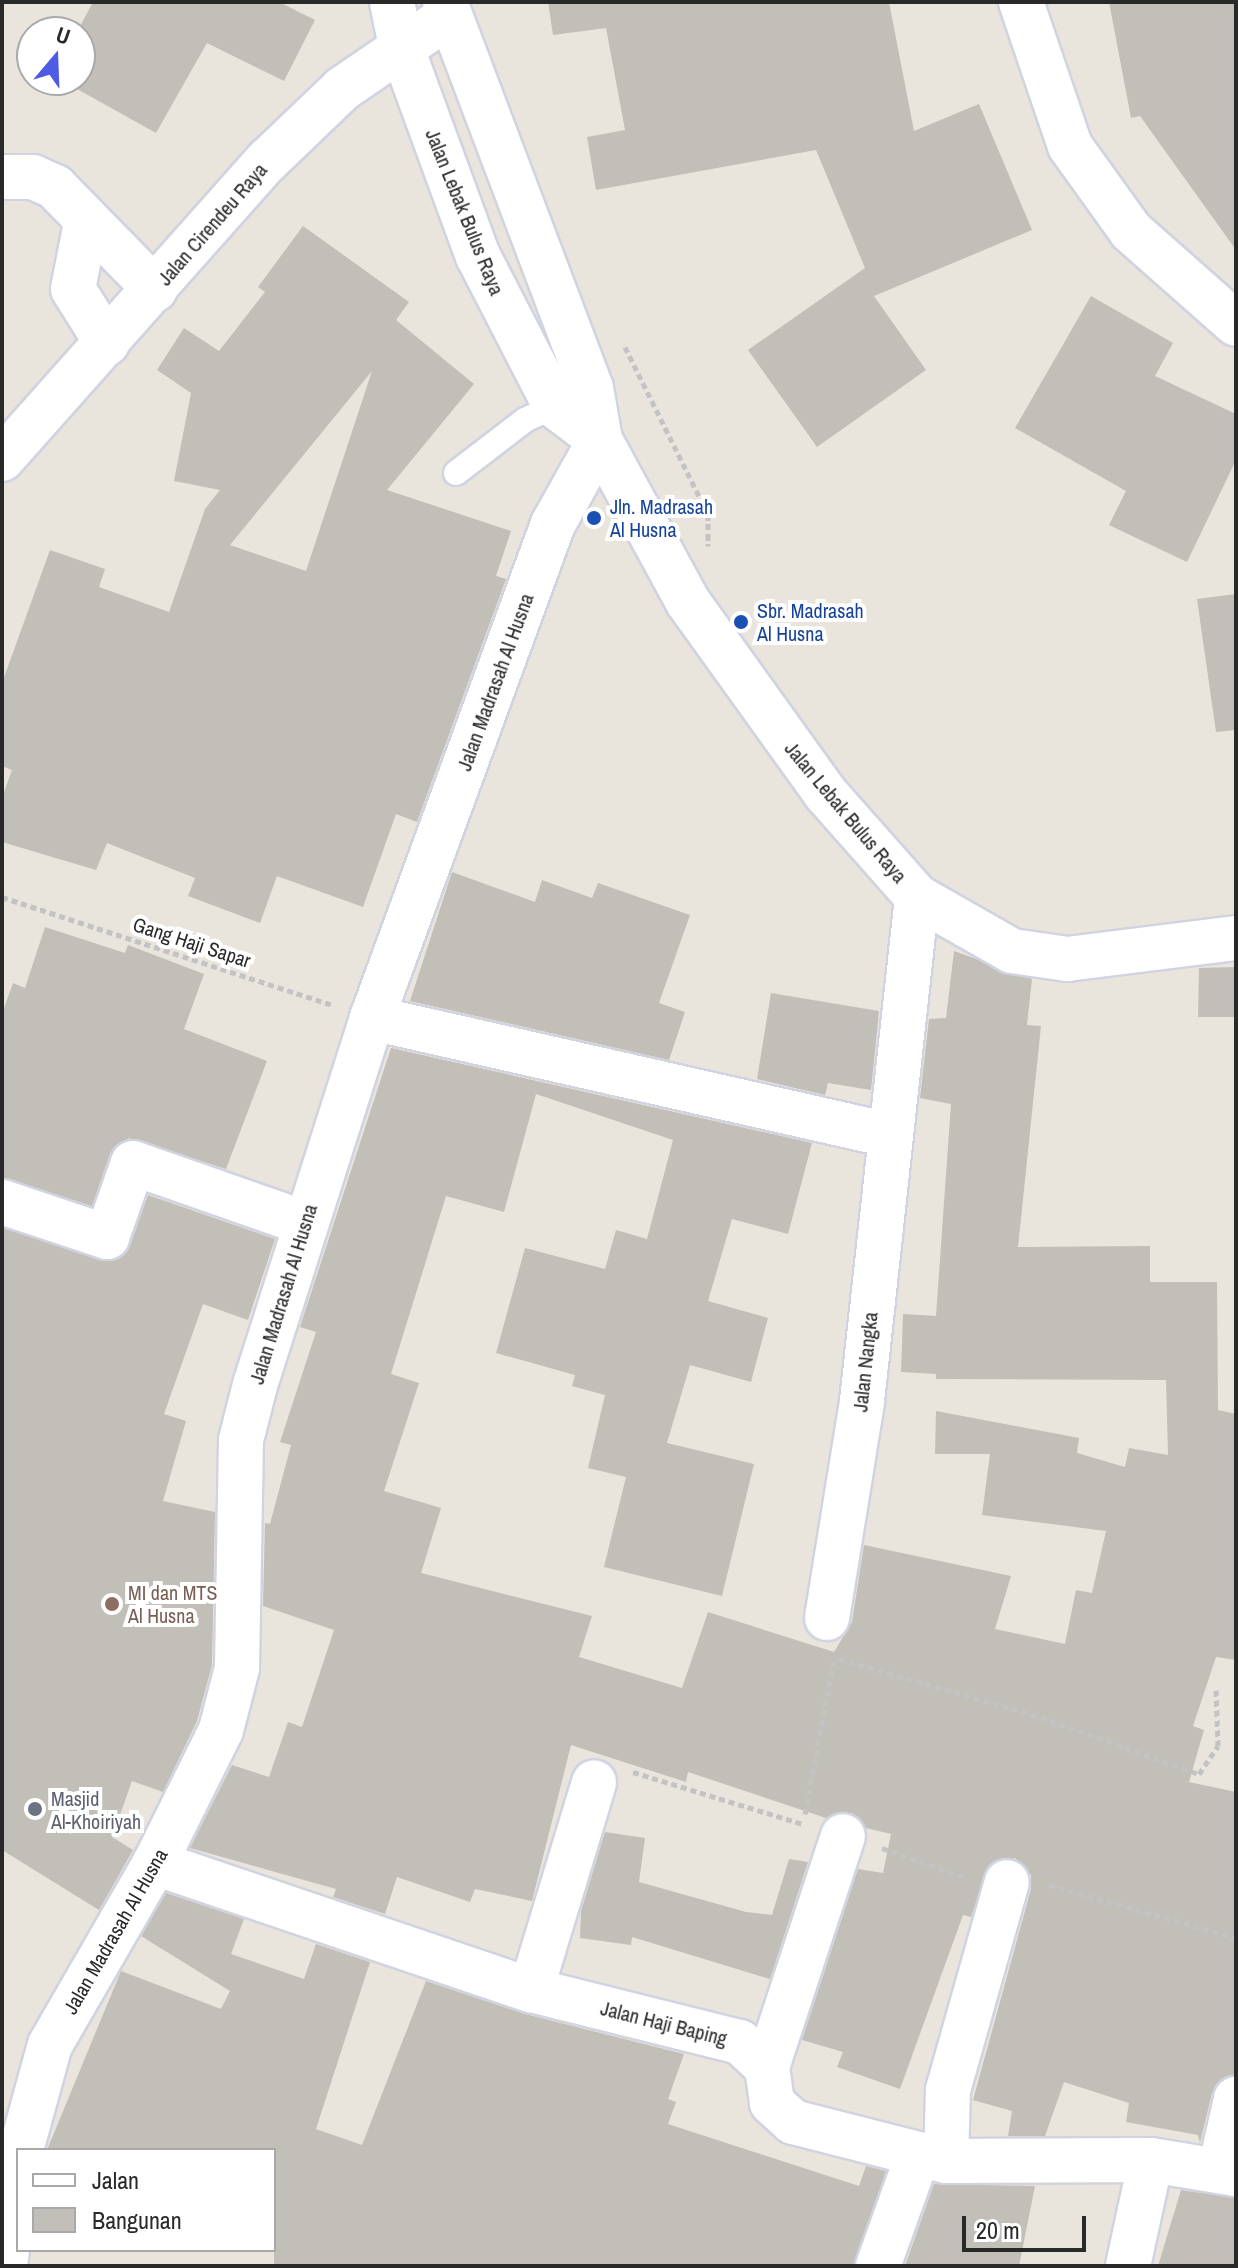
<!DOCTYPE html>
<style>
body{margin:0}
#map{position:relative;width:1238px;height:2268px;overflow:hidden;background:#e9e5dc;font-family:"Archivo Narrow",sans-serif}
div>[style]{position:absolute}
.building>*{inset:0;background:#c2beb8}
.path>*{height:5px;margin-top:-2.5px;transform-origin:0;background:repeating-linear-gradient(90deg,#c3c3c3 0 6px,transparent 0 10px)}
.roads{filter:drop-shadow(2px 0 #d1d3e0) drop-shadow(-2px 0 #d1d3e0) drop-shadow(0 2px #d1d3e0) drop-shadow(0 -2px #d1d3e0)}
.service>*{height:24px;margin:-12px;padding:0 12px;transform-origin:12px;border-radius:12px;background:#fff}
.minor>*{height:44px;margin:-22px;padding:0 22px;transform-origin:22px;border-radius:22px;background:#fff}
.secondary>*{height:44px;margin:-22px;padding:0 22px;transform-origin:22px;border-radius:22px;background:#fff}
.dots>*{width:22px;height:22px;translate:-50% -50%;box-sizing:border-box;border:4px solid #fff;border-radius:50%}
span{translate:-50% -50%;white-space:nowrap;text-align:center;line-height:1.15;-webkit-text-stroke:8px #fff;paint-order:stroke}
.street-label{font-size:20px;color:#292929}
.transit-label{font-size:20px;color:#164399}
.left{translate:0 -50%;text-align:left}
.education-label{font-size:20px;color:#785e54}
.worship-label{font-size:20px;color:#5b616d}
.frame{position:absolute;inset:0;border:4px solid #292929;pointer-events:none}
.legend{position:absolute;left:16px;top:2148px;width:260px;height:104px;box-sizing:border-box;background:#fff;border:2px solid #a9a9a9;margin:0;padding:10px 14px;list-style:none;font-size:24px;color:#292929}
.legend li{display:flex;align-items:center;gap:16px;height:40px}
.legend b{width:40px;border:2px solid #a9a9a9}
.north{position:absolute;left:16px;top:16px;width:80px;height:80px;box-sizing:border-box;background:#fff;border:2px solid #a9a9a9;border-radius:50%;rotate:19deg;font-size:22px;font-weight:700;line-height:32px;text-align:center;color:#292929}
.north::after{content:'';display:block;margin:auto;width:28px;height:36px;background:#4e5be5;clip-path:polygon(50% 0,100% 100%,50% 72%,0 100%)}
.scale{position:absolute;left:962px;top:2216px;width:124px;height:36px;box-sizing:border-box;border:4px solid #292929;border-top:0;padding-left:10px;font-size:24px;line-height:28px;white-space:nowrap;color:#292929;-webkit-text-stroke:6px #fff;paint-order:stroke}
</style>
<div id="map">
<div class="building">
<div style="clip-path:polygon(93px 2px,279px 2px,315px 20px,284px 81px,207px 43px,156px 133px,61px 80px,80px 80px,77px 32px)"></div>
<div style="clip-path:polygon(548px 2px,889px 2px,914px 131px,979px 104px,1032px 230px,874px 296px,926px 370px,817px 447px,748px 350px,865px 268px,816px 150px,596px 190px,587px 137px,625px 130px,606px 28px,553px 35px)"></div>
<div style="clip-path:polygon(1109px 2px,1236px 2px,1236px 250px,1140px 116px,1131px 118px)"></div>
<div style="clip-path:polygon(evenodd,303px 226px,409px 302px,396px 320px,474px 384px,387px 490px,511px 531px,496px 576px,506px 579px,417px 822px,396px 814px,363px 907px,277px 876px,260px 923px,188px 896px,195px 878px,107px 843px,96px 870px,2px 842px,2px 798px,12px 770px,2px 766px,2px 683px,50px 550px,105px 569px,99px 587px,169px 612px,205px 509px,220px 490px,174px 481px,191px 393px,157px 370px,184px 328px,219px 351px,265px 292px,258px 287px,303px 226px,372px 371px,306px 571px,230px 545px,372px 371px)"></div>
<div style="clip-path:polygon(1091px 296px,1173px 343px,1155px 376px,1236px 414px,1236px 460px,1187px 562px,1109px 525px,1126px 491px,1015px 428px)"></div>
<div style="clip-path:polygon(1236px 594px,1236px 730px,1216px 732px,1197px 599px)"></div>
<div style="clip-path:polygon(452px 872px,535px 902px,542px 880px,592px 898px,598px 883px,690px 915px,659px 1003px,685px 1012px,669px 1060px,410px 1001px)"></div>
<div style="clip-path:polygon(45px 927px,125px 953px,128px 945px,204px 974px,184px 1029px,267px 1061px,226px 1169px,129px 1138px,110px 1154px,92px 1206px,2px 1178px,2px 1014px,13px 983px,25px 988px)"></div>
<div style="clip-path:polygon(954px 951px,1032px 979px,1027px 1025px,1041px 1026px,1018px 1247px,1150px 1246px,1150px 1282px,1217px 1282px,1218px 1410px,1236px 1414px,1236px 1660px,1216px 1657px,1193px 1726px,1204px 1730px,1189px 1782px,1236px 1792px,1236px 2075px,1218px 2082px,1212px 2093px,1200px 2143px,1198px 2135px,1126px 2122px,1129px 2103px,1064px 2082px,1045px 2136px,1008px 2136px,1012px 2111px,973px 2100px,1031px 1889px,1031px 1875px,1015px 1858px,989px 1865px,971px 1917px,963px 1915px,900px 2089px,837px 2067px,843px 2052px,802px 2040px,858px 1869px,883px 1873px,891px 1834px,866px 1828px,852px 1813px,826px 1818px,688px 1772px,686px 1782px,571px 1745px,532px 1901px,475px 1889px,470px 1902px,397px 1877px,385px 1914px,333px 1897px,336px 1889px,190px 1848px,232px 1765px,269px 1777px,288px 1722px,302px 1727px,334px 1630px,263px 1606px,265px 1523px,270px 1524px,291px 1445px,280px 1442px,316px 1332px,300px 1327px,391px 1048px,812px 1143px,788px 1234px,732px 1219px,708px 1301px,768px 1318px,751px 1382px,690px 1365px,667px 1443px,754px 1464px,722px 1596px,604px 1567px,626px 1477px,588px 1468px,605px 1395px,572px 1386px,575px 1375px,496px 1353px,525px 1248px,605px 1269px,616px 1230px,647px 1239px,673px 1140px,536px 1094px,504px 1212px,446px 1196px,391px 1374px,419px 1383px,384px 1491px,441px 1508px,421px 1573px,592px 1616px,579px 1657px,682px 1688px,708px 1612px,834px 1652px,852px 1622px,864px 1545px,1011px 1576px,995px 1629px,1065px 1644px,1076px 1590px,1092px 1593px,1106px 1531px,982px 1515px,990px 1454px,935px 1454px,936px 1411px,1079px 1438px,1077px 1453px,1125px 1467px,1129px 1448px,1168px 1455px,1166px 1380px,936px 1379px,936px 1374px,901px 1372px,903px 1314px,936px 1316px,951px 1104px,920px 1098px,929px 1019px,946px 1018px)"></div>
<div style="clip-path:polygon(1236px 967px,1236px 1017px,1198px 1017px,1199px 968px)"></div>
<div style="clip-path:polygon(771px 993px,879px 1011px,871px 1090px,828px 1083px,825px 1095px,757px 1079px)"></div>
<div style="clip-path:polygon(148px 1195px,275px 1239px,248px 1320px,203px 1304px,164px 1414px,186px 1421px,163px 1501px,215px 1512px,212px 1665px,197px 1721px,163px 1792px,132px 1781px,112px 1837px,133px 1850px,99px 1910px,2px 1850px,2px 1228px,113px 1261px,130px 1246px)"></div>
<div style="clip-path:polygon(605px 1832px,645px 1838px,639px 1882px,746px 1912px,772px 1915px,789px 1859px,808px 1862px,770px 1979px,632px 1937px,631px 1945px,580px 1938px,581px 1911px)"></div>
<div style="clip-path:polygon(166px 1893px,244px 1919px,231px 1954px,304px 1979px,316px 1944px,370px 1962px,316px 2129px,362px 2145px,426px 1981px,525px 2014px,684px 2054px,668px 2099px,676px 2102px,668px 2124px,859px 2186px,866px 2166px,886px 2171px,854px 2266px,274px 2266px,274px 2150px,47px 2150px,121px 1971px,221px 2009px,230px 1991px,141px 1936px)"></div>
<div style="clip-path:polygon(934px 2184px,1035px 2186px,1019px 2266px,905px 2266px)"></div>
<div style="clip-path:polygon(1181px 2190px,1236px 2198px,1236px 2266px,1158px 2266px)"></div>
</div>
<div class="path">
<div style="left:625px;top:347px;width:186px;rotate:63.6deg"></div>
<div style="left:708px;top:514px;width:32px;rotate:90deg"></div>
<div style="left:2px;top:897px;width:348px;rotate:18.1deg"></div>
<div style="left:839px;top:1659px;width:200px;rotate:16deg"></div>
<div style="left:1031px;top:1714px;width:178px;rotate:19.7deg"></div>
<div style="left:1199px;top:1774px;width:34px;rotate:-56deg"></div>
<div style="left:1218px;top:1746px;width:58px;rotate:-92deg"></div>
<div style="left:633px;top:1772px;width:178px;rotate:17deg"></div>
<div style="left:805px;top:1814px;width:158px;rotate:-79.4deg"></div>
<div style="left:882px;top:1848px;width:89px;rotate:19.7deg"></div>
<div style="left:1049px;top:1885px;width:194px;rotate:15.8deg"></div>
</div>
<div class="roads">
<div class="service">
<div style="left:456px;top:473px;width:87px;rotate:-37.5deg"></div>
<div style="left:525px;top:420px;width:42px;rotate:-25.3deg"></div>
</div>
<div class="minor">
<div style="left:1021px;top:2px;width:152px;rotate:71.2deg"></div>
<div style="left:1070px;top:146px;width:105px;rotate:54.3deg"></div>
<div style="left:1131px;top:231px;width:140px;rotate:41.5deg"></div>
<div style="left:2px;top:177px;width:31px"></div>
<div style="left:33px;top:177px;width:24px;rotate:24deg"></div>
<div style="left:55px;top:187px;width:143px;rotate:45.6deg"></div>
<div style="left:86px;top:223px;width:67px;rotate:101.1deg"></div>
<div style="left:73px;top:289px;width:64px;rotate:57.8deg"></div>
<div style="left:372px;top:1018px;width:530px;rotate:12.75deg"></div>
<div style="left:2px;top:1202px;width:111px;rotate:18.4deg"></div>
<div style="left:107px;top:1237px;width:78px;rotate:-70.6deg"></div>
<div style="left:133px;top:1163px;width:181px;rotate:19.3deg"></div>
<div style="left:827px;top:1618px;width:220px;rotate:-80.8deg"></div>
<div style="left:862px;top:1401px;width:507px;rotate:-83.77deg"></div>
<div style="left:155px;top:1863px;width:397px;rotate:18.7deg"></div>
<div style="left:531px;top:1990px;width:215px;rotate:14deg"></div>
<div style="left:740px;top:2042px;width:37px;rotate:43deg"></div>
<div style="left:767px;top:2067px;width:36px;rotate:82deg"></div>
<div style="left:772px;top:2103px;width:28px;rotate:42deg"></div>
<div style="left:793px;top:2122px;width:158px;rotate:14.3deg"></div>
<div style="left:946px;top:2161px;width:205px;rotate:-0.3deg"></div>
<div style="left:1151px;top:2160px;width:86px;rotate:9.4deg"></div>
<div style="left:531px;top:1990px;width:217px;rotate:-73.1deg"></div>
<div style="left:767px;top:2067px;width:243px;rotate:-71.8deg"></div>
<div style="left:21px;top:2150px;width:109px;rotate:-74.6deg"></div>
<div style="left:50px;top:2045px;width:210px;rotate:-60deg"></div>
<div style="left:155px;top:1863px;width:148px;rotate:-63.6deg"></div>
<div style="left:221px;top:1730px;width:64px;rotate:-75.5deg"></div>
<div style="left:237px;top:1668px;width:228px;rotate:-89deg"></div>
<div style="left:241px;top:1440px;width:57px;rotate:-75.7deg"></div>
<div style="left:255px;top:1385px;width:385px;rotate:-72.3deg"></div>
<div style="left:372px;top:1018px;width:526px;rotate:-69.88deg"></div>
<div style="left:553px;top:524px;width:96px;rotate:-60.8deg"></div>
<div style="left:946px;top:2161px;width:71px;rotate:-88.4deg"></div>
<div style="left:948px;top:2090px;width:216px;rotate:-74.2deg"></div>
<div style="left:1220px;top:2170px;width:73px;rotate:-77.3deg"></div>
<div style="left:5px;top:2266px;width:105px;rotate:-82.9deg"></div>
<div style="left:878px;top:2266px;width:118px;rotate:-70.2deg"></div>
<div style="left:1128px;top:2266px;width:108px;rotate:-77.8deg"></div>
</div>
<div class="secondary">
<div style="left:392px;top:2px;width:45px;rotate:78.4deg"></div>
<div style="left:401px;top:46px;width:224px;rotate:69.9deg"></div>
<div style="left:478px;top:256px;width:169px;rotate:62.8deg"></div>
<div style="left:555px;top:406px;width:56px;rotate:37.1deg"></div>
<div style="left:445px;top:2px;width:413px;rotate:69.3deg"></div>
<div style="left:591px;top:388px;width:53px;rotate:80.2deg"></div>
<div style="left:600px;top:440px;width:184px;rotate:61.5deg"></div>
<div style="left:688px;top:602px;width:236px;rotate:54.3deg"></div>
<div style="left:826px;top:794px;width:137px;rotate:48.5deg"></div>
<div style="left:917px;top:897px;width:109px;rotate:29.6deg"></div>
<div style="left:1012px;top:951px;width:56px;rotate:8.3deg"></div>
<div style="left:1067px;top:959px;width:170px;rotate:-7.1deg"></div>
<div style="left:2px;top:459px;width:399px;rotate:-48.4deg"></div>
<div style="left:267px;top:161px;width:104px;rotate:-43.8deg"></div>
<div style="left:342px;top:89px;width:127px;rotate:-34.4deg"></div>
</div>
</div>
<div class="dots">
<div style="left:594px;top:518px;background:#1a4fb4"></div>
<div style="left:741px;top:622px;background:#1a4fb4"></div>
<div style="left:112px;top:1604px;background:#8d6e63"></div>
<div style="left:35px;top:1809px;background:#6b7280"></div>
</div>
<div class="street-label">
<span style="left:465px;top:212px;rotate:68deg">Jalan Lebak Bulus Raya</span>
<span style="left:212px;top:224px;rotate:-49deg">Jalan Cirendeu Raya</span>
<span style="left:495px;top:682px;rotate:-70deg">Jalan Madrasah Al Husna</span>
<span style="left:846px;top:812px;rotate:50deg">Jalan Lebak Bulus Raya</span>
<span style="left:192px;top:942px;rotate:18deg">Gang Haji Sapar</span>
<span style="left:283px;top:1294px;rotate:-73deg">Jalan Madrasah Al Husna</span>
<span style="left:865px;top:1362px;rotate:-84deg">Jalan Nangka</span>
<span style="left:115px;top:1931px;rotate:-60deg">Jalan Madrasah Al Husna</span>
<span style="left:664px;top:2023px;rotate:14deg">Jalan Haji Baping</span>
</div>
<div class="transit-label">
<span class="left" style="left:610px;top:518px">Jln. Madrasah<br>Al Husna</span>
<span class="left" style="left:757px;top:622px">Sbr. Madrasah<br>Al Husna</span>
</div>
<div class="education-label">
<span class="left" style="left:128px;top:1604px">MI dan MTS<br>Al Husna</span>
</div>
<div class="worship-label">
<span class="left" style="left:51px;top:1810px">Masjid<br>Al-Khoiriyah</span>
</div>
<div class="frame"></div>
<ul class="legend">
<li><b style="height:10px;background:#fff"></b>Jalan</li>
<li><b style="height:22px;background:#c2beb8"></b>Bangunan</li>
</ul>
<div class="north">U</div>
<div class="scale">20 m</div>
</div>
